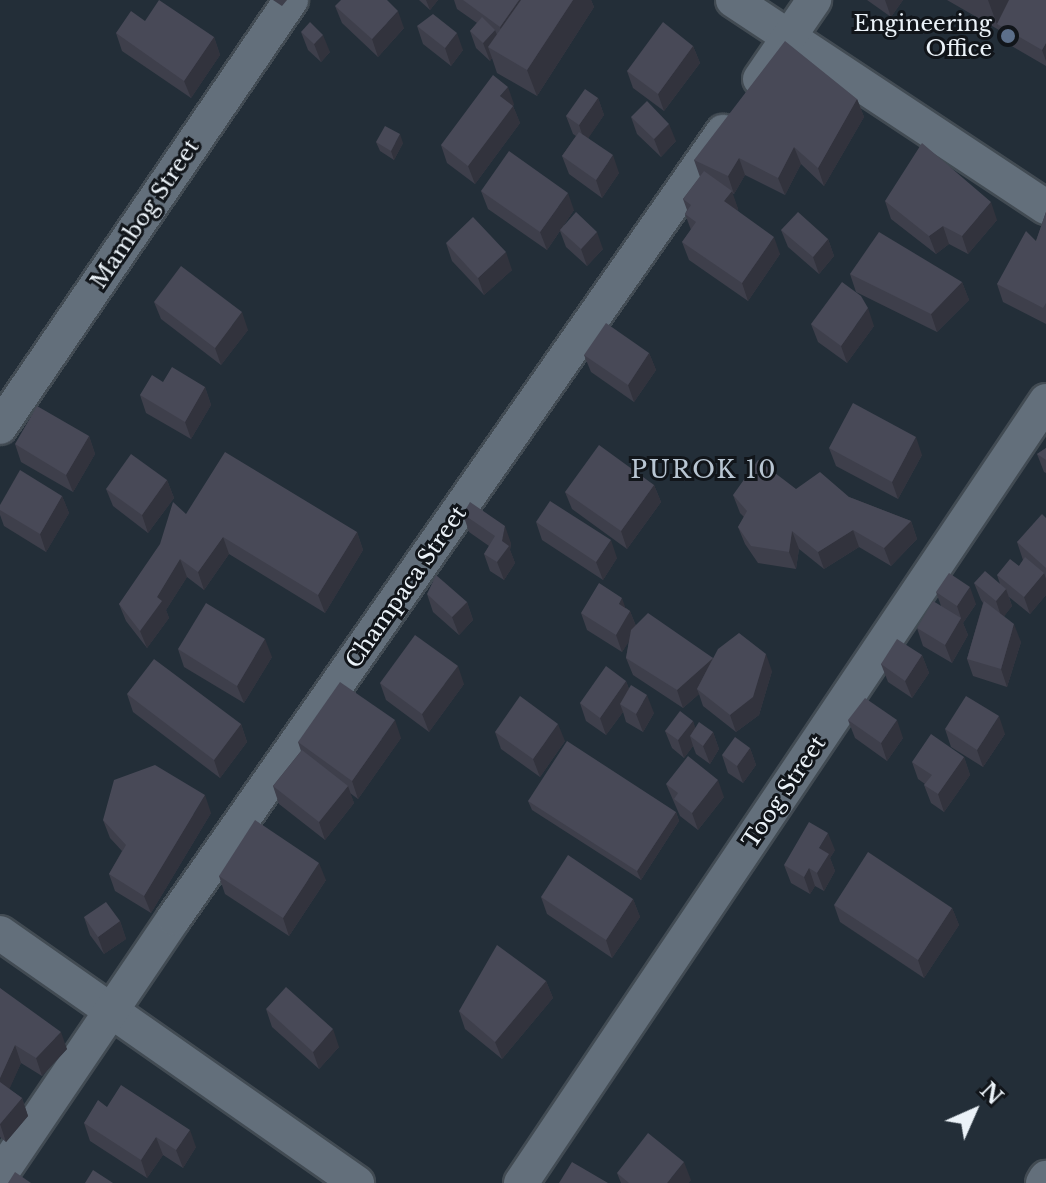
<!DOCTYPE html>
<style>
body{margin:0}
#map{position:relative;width:1046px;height:1183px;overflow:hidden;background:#232e38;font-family:"Libre Baskerville",serif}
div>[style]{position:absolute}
.roads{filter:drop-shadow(2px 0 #424b53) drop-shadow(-2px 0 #424b53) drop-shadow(0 2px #424b53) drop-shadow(0 -2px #424b53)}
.minor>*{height:34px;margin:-17px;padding:0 17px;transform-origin:17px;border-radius:17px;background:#636f7b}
.wall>*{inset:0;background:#3e3f4b}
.shaded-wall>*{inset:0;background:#32333d}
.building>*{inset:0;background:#484957}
.dots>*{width:22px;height:22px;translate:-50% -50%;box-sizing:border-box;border:4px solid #11151a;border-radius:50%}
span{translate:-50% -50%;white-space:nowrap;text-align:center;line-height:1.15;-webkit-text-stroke:6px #11151a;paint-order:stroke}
.poi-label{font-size:22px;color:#ebf2f8}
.right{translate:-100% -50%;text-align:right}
.street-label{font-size:22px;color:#ebf2f8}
.neighbourhood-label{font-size:24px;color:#b8c5d2;letter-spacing:2px}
.north{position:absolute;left:934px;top:1071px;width:80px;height:80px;-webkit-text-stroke:6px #11151a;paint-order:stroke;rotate:45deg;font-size:22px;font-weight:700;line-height:32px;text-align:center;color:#ebf2f8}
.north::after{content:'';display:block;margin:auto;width:28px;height:36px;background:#ebf2f8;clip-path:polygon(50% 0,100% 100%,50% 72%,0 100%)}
</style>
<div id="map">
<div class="roads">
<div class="minor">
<div style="left:733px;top:0;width:375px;rotate:33.5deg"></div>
<div style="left:760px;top:79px;width:96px;rotate:-55.6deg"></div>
<div style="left:0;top:427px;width:517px;rotate:-55.73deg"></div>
<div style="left:0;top:933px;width:436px;rotate:35deg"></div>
<div style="left:0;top:1175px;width:310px;rotate:-55.9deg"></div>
<div style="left:174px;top:918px;width:959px;rotate:-55.07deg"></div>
<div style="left:521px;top:1183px;width:942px;rotate:-56.12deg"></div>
<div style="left:1043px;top:1183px;width:6px;rotate:-59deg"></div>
</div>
</div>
<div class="wall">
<div style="clip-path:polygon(273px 0,287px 0,282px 6px)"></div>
<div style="clip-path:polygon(419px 0,438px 0,430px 10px)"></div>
<div style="clip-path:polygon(454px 0,591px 0,594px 7px,537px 96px,497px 73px,492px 58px,490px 61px,476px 48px,470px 31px,477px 23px,457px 9px)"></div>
<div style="clip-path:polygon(867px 0,903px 0,891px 17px)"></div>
<div style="clip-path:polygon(947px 0,1046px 0,1046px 66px,1003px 41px,999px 30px)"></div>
<div style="clip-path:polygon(335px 6px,404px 28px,378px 57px,342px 23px)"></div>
<div style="clip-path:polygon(145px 21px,214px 37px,220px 55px,191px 98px,122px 51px,116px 33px)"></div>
<div style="clip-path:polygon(417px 26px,463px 50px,451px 66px,423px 44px)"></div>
<div style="clip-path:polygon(301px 32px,330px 52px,321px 62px,308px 50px)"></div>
<div style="clip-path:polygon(693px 46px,700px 63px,664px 111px,633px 88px,627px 71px)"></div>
<div style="clip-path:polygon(598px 98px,604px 115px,588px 138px,619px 173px,602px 198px,569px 174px,562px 156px,576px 136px,573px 134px,566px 116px)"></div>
<div style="clip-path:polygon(857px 99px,864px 117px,824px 186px,801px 164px,785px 195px,745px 175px,734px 194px,732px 193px,738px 209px,737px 210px,780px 254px,748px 301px,689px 260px,682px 242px,691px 230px,685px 214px,687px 210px,683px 199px,700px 177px,694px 160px)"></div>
<div style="clip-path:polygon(514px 104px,513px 106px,520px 123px,475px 184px,447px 163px,441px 145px)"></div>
<div style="clip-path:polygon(631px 117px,676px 141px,661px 157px,637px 134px)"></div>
<div style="clip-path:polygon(376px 142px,403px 143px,394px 160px,380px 151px)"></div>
<div style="clip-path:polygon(481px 191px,574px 210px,564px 225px,603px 249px,587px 266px,566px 247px,560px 231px,547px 250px,488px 209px)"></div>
<div style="clip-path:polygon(885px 201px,997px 220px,968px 254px,949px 244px,936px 254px,891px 219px)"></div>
<div style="clip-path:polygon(1046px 212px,1046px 324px,1003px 302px,997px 284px,1036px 241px)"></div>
<div style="clip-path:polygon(781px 230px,828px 239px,834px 256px,819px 274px,788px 247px)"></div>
<div style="clip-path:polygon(446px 243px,512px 270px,484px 295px,452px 261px)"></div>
<div style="clip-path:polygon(850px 274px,962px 282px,969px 300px,937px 332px,856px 292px)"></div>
<div style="clip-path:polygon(154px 302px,248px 330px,221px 365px,161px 319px)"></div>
<div style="clip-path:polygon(811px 324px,874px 326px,847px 363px,818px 342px)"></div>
<div style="clip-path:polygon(649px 353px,656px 370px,634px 402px,591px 372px,584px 355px)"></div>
<div style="clip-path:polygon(163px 382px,205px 387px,211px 405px,191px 439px,146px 413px,140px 395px)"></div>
<div style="clip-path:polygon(89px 436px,95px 454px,73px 492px,21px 462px,15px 444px)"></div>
<div style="clip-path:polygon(829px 448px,922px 455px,898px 499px,836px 466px)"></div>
<div style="clip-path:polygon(1046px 448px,1046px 473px,1044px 472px,1037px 454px)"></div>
<div style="clip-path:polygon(167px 480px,174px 498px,148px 533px,113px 506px,106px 489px)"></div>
<div style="clip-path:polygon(654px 485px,661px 502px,627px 549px,572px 509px,565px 492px)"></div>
<div style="clip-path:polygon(796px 489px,849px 497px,911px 521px,917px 539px,891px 566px,859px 547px,824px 569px,799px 549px,796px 569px,758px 563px,745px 544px,738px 527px,744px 517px,740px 513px,733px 495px)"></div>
<div style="clip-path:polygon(62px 496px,69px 513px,46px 552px,4px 526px,0 515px,0 505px)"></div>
<div style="clip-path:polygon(186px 514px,357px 532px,363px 550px,325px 613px,229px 554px,204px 590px,187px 577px,166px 610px,169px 618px,147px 648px,126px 621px,119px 604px)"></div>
<div style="clip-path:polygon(463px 514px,511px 543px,510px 550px,515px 563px,504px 580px,490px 571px,484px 554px,489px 546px,469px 532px)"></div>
<div style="clip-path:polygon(1046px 518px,1046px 595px,1030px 614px,1009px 597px,1012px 606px,1004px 616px,1021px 642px,1007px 687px,973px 676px,967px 659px,983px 603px,981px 600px,974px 583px,1000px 584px,997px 575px,1019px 566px,1023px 560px,1017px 542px)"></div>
<div style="clip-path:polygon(536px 522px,617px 558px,603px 580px,542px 540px)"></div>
<div style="clip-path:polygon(936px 592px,976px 604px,963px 623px,968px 635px,952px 663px,923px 646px,917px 628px,941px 606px)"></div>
<div style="clip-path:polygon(427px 594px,467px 602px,473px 620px,459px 635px,433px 612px)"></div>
<div style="clip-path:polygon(626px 608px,630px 611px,636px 626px,713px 658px,772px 671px,759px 715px,736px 732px,703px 706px,699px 694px,683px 708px,633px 675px,626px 658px,629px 641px,622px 652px,587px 630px,581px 613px)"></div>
<div style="clip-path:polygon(178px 649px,272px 657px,244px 703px,184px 667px)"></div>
<div style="clip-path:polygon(922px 655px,929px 673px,912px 698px,888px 682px,881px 664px)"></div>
<div style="clip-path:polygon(626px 681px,629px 689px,654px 713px,643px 732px,626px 722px,623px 712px,606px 735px,586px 721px,580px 703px)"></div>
<div style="clip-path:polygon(380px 683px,464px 684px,429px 732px,386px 700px)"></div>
<div style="clip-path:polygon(127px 694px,241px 724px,247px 742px,220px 778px,133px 712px)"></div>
<div style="clip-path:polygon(848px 720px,903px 738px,887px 761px,855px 738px)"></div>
<div style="clip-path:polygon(693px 721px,695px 728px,713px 732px,719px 749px,710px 764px,696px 754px,693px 746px,684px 758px,672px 748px,665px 731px)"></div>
<div style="clip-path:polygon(945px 729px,1005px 734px,983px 767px,951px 747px)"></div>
<div style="clip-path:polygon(495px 732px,565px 741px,540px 777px,501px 749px)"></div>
<div style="clip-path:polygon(401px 738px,358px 799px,350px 793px,354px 803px,325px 840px,279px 804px,273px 786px,301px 751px,298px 742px)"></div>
<div style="clip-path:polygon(750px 748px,756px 765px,743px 783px,728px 773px,722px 755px)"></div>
<div style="clip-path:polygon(964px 757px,970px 775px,944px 812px,931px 803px,924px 785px,925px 784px,918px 779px,912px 762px)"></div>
<div style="clip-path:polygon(666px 784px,724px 797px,698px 830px,680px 816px)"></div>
<div style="clip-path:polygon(528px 801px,676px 812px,679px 821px,641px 880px,532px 810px)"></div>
<div style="clip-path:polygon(211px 813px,151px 913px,115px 891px,109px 874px,122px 851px,110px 838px,103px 820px)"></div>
<div style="clip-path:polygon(835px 850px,830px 858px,835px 871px,824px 891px,815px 886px,810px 894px,791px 883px,784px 865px)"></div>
<div style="clip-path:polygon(219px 876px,326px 880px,289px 936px,225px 894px)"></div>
<div style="clip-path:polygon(541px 897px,633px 899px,640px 917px,612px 958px,547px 914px)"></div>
<div style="clip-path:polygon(834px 905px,952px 908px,959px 925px,924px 978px,840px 922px)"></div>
<div style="clip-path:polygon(84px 917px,120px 921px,126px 939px,104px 954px,90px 935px)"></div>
<div style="clip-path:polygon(546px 981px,553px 998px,502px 1059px,465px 1029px,459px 1011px)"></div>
<div style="clip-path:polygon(0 988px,67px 1049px,42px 1076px,21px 1063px,9px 1089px,22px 1098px,28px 1116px,6px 1142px,0 1137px)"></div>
<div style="clip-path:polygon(266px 1009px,339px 1047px,319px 1069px,272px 1027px)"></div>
<div style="clip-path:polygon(107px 1107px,196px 1147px,183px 1168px,163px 1155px,147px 1178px,90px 1141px,84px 1123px)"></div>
<div style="clip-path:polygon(617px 1173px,691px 1180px,688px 1183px,621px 1183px)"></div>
</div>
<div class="shaded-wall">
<div style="clip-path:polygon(426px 0,438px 0,430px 10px)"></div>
<div style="clip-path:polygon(519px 0,537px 0,506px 44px,500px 27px)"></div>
<div style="clip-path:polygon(573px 0,591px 0,594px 7px,537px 96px,527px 70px)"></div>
<div style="clip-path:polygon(885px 0,903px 0,891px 17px)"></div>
<div style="clip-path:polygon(988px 0,1017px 0,997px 24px,999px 30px)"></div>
<div style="clip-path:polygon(398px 11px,404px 28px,378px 57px,372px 39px)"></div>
<div style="clip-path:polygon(495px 30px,502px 47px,488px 47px,492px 58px,490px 61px,483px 43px)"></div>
<div style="clip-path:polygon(457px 33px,463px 50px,451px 66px,445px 48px)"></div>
<div style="clip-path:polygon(323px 35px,330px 52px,321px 62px,314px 44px)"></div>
<div style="clip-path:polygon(214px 37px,220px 55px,191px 98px,184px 81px)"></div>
<div style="clip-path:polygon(1046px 43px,1046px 61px,1042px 50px)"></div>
<div style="clip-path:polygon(693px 46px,700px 63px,664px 111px,658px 94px)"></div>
<div style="clip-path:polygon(508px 87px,514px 104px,507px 114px,500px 96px)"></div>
<div style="clip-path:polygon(598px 98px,604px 115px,585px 143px,579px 125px)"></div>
<div style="clip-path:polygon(857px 99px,864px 117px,824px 186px,818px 168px)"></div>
<div style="clip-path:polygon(513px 106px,520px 123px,475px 184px,468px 166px)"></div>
<div style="clip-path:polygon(669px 124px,676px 141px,661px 157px,654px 139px)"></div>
<div style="clip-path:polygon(400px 134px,403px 143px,394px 160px,391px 151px)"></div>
<div style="clip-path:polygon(794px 147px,801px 164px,785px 195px,778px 178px)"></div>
<div style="clip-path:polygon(613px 155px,619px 173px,602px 198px,596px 180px)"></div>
<div style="clip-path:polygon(739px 158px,745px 175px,734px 194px,728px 176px)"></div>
<div style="clip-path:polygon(732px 191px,738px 209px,731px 219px,724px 201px)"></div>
<div style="clip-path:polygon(568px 193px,574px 210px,547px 250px,540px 232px)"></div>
<div style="clip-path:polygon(991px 202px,997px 220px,968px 254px,962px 236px)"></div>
<div style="clip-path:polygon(943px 226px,949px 244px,936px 254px,929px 236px)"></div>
<div style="clip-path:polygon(597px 232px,603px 249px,587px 266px,581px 249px)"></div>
<div style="clip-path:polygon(774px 237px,780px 254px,748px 301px,742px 283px)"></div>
<div style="clip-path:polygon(828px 239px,834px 256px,819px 274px,813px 257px)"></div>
<div style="clip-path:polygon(506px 252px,512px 270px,484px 295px,478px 278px)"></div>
<div style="clip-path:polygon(962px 282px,969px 300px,937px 332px,931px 314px)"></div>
<div style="clip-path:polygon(868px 308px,874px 326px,847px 363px,841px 346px)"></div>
<div style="clip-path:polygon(242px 312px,248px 330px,221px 365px,215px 348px)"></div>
<div style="clip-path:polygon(649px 353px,656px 370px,634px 402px,628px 385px)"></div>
<div style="clip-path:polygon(205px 387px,211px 405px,191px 439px,185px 422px)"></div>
<div style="clip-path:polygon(89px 436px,95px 454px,73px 492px,66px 475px)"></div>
<div style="clip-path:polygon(916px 437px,922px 455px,898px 499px,892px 482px)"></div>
<div style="clip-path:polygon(167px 480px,174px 498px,148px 533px,142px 515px)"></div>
<div style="clip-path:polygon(654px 485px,661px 502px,627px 549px,621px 531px)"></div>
<div style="clip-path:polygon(62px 496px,69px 513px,46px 552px,40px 534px)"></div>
<div style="clip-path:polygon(911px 521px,917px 539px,891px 566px,884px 548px)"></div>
<div style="clip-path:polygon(505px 526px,511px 543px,510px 550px,515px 563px,504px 580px,497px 562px)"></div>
<div style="clip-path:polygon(853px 530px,859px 547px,824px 569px,818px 552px)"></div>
<div style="clip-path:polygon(792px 531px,799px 549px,796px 569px,789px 552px)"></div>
<div style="clip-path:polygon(357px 532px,363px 550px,325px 613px,318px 595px)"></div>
<div style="clip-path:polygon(223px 537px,229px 554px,204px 590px,198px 572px)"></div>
<div style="clip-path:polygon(611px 540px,617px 558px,603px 580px,596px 562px)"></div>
<div style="clip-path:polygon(180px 559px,187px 577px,166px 610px,169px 618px,147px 648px,140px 631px,157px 597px)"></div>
<div style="clip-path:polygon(1044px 573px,1046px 579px,1046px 595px,1030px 614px,1024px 597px)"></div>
<div style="clip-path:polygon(970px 587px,976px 604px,963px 623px,968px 635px,952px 663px,945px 645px,961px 618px,957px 606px)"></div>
<div style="clip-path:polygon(1006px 589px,1012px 606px,1002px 619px,996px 601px)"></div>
<div style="clip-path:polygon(622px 598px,628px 615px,630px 611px,637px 629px,622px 652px,616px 635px,619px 604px)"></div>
<div style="clip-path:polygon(467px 602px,473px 620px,459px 635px,452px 617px)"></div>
<div style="clip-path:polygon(1014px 624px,1021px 642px,1007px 687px,1001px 669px)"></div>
<div style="clip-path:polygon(265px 639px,272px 657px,244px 703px,237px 686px)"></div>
<div style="clip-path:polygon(766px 654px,772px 671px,759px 715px,736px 732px,730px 715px)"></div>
<div style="clip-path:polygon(922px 655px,929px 673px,912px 698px,905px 681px)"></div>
<div style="clip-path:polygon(713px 658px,697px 689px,699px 694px,683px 708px,677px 690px)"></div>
<div style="clip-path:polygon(458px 666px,464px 684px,429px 732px,422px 714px)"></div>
<div style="clip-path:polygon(626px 681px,632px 698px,620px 704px,623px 712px,606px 735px,600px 718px)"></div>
<div style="clip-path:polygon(647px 695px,654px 713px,643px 732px,636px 714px)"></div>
<div style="clip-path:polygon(999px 716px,1005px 734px,983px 767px,977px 750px)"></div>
<div style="clip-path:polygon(395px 720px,401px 738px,358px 799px,352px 781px)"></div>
<div style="clip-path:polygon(897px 720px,903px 738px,887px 761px,881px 743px)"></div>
<div style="clip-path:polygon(693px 721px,699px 738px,690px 736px,693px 746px,684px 758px,678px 740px)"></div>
<div style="clip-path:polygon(241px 724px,247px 742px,220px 778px,214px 760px)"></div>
<div style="clip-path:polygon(558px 724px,565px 741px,540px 777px,533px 759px)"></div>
<div style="clip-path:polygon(713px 732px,719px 749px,710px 764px,703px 746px)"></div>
<div style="clip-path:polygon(750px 748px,756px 765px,743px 783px,737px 766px)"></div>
<div style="clip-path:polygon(964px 757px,970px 775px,944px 812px,938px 794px)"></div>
<div style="clip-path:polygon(718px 780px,724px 797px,698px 830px,692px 813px)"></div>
<div style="clip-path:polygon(348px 786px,354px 803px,325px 840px,319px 822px)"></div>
<div style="clip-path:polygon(205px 795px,211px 813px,151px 913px,144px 896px)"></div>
<div style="clip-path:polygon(676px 812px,679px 821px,641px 880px,637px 871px)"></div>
<div style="clip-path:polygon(828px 833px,835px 850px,830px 858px,835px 871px,824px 891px,817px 873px,819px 848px)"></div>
<div style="clip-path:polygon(319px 863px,326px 880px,289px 936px,283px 918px)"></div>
<div style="clip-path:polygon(809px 868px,815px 886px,810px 894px,804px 877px)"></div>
<div style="clip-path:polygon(633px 899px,640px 917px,612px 958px,606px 940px)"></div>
<div style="clip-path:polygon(952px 908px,959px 925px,924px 978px,918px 960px)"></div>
<div style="clip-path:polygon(120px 921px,126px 939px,104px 954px,98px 937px)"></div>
<div style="clip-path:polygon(546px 981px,553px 998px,502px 1059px,495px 1042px)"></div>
<div style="clip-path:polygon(333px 1029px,339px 1047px,319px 1069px,313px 1052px)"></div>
<div style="clip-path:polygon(61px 1032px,67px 1049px,42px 1076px,36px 1058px)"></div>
<div style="clip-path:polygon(15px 1045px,21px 1063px,5px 1099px,0 1085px,0 1078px)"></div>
<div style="clip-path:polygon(22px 1098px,28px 1116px,6px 1142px,0 1124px)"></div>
<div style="clip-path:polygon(190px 1130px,196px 1147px,183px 1168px,176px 1150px)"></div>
<div style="clip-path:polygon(156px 1137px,163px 1155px,147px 1178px,141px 1160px)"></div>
<div style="clip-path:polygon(684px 1162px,691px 1180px,688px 1183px,667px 1183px)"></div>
</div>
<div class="building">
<div style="clip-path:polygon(159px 0,214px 37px,184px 81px,116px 33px,131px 11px,145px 21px)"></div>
<div style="clip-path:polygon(341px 0,387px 0,398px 11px,372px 39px,335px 6px)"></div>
<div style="clip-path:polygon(463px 0,519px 0,500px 27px)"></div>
<div style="clip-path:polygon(521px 0,573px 0,527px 70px,488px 47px)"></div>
<div style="clip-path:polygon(1009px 0,1046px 0,1046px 43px,1042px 50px,997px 24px)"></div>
<div style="clip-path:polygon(433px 14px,457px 33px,445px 48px,417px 26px)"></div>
<div style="clip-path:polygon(482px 17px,495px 30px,483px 43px,470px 31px)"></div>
<div style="clip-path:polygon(310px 22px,323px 35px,314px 44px,301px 32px)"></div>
<div style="clip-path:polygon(663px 22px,693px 46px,658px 94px,627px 71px)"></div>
<div style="clip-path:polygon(785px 41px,857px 99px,818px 168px,794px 147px,778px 178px,739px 158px,728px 176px,694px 160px)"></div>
<div style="clip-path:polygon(493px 75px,508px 87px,500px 96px,513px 106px,468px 166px,441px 145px)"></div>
<div style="clip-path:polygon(585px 89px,598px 98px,579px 125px,566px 116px)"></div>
<div style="clip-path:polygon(647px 101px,669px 124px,654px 139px,631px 117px)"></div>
<div style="clip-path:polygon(385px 126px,400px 134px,391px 151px,376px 142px)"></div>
<div style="clip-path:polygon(579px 132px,613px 155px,596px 180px,562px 156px)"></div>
<div style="clip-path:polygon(922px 143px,991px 202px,962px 236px,943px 226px,929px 236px,885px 201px)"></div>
<div style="clip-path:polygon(509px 151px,568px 193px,540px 232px,481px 191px)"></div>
<div style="clip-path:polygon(704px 171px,732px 191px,724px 201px,774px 237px,742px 283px,682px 242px,696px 222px,685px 214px,691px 205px,683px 199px)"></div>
<div style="clip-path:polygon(576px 212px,597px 232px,581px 249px,560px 230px)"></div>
<div style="clip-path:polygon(798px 212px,828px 239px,813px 257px,781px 230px)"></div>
<div style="clip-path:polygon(1046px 212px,1046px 303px,1043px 308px,997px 284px,1026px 231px,1036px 241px)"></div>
<div style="clip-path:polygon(473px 217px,506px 252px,478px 278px,446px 243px)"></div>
<div style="clip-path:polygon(879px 232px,962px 282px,931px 314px,850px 274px)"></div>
<div style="clip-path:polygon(181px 266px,242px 312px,215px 348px,154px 302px)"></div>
<div style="clip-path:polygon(842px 282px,861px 296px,868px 308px,841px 346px,811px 324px)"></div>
<div style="clip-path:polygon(606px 323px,649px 353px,628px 385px,584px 355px)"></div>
<div style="clip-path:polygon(172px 367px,205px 387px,185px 422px,140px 395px,152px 375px,163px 382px)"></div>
<div style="clip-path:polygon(853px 403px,916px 437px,892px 482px,829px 448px)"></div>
<div style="clip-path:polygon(37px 406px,89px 436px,66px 475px,15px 444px)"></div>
<div style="clip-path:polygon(599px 445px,654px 485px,621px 531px,565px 492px)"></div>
<div style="clip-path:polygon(1046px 448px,1046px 460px,1037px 454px)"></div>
<div style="clip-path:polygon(225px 452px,357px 532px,318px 595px,223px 537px,198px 572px,180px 559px,157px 597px,162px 601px,140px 631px,119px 604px,160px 544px,173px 502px,186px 514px)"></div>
<div style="clip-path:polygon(131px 454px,167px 480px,142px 515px,106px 489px)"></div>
<div style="clip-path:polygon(758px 460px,796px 489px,820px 472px,849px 497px,911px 521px,884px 548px,853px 530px,818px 552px,792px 531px,789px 552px,751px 546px,738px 527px,747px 511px,733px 495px)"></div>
<div style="clip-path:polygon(20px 470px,62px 496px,40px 534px,0 510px,0 505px)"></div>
<div style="clip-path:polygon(550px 501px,611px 540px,596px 562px,536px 522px)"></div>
<div style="clip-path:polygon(470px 502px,505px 526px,502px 541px,509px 546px,497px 562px,484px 554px,495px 536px,463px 514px)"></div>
<div style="clip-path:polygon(1042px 514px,1046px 518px,1046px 568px,1017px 542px)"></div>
<div style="clip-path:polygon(1025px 557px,1044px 573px,1024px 597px,997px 575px,1010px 559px,1019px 566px)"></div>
<div style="clip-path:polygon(985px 571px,1006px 589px,996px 601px,974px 583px)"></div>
<div style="clip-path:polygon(949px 573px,970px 587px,957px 606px,936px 592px)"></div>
<div style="clip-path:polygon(436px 575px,467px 602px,452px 617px,427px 594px)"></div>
<div style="clip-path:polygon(599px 583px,622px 598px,619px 604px,630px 611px,616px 635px,581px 613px)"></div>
<div style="clip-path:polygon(933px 601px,961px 618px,945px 645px,917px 628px)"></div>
<div style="clip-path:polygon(984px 601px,1014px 624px,1001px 669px,967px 659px)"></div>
<div style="clip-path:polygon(206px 603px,265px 639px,237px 686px,178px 649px)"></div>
<div style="clip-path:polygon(648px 613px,713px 658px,677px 690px,626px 658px,631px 630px)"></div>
<div style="clip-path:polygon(739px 633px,766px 654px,753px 697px,730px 715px,697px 689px,718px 649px)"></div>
<div style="clip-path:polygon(415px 635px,458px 666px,422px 714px,380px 683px)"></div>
<div style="clip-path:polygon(897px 639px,922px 655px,905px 681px,881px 664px)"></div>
<div style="clip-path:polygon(154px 659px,241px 724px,214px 760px,127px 694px)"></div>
<div style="clip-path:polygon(606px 666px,626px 681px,600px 718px,580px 703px)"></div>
<div style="clip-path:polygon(340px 682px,395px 720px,352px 781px,298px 742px)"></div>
<div style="clip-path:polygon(631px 685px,647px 695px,636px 714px,620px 704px)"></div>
<div style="clip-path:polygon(520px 696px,558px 724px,533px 759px,495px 732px)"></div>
<div style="clip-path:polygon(966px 696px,999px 716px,977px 750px,945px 729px)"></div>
<div style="clip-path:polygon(865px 698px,897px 720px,881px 743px,848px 720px)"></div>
<div style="clip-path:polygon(680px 711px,693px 721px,678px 740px,665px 731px)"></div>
<div style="clip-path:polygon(699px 722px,713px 732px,703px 746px,690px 736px)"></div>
<div style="clip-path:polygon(931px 734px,964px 757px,938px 794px,924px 785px,932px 775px,912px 762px)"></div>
<div style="clip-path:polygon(735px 737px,750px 748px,737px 766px,722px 755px)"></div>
<div style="clip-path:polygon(567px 741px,676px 812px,637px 871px,528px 801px)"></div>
<div style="clip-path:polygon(302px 750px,348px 786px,319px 822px,273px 786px)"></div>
<div style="clip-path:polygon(688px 756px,718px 780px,692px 813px,674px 799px,678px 793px,666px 784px)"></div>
<div style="clip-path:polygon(155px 765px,205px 795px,144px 896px,109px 874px,126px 845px,103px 820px,114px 780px)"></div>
<div style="clip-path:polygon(255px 820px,319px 863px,283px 918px,219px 876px)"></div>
<div style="clip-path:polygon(809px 822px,828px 833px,819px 848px,829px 854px,817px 873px,809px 868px,804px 877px,784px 865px)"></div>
<div style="clip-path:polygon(868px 852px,952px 908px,918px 960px,834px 905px)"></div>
<div style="clip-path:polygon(568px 855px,633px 899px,606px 940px,541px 897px)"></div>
<div style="clip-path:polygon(106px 902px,120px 921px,98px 937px,84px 917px)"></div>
<div style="clip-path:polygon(497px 945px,546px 981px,495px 1042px,459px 1011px)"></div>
<div style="clip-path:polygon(286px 987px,333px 1029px,313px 1052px,266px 1009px)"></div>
<div style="clip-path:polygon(0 988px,61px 1032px,36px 1058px,15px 1045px,0 1078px)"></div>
<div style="clip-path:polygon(0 1082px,22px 1098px,0 1124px)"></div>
<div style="clip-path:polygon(121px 1085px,190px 1130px,176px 1150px,156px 1137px,141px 1160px,84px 1123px,98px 1100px,107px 1107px)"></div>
<div style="clip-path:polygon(648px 1133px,684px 1162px,667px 1183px,629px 1183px,617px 1173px)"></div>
<div style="clip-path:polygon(572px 1162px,608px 1183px,559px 1183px)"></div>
<div style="clip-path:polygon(93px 1170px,113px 1183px,85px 1183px)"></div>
<div style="clip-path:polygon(15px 1172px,31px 1183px,8px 1183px)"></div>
</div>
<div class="dots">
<div style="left:1008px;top:36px;background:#5c6f8a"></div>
</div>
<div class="poi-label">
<span class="right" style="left:992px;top:36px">Engineering<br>Office</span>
</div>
<div class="street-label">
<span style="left:145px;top:214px;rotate:-56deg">Mambog Street</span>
<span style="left:406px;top:587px;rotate:-55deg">Champaca Street</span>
<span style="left:784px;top:792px;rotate:-56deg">Toog Street</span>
</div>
<div class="neighbourhood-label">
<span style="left:704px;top:470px">PUROK 10</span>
</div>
<div class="north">N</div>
</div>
